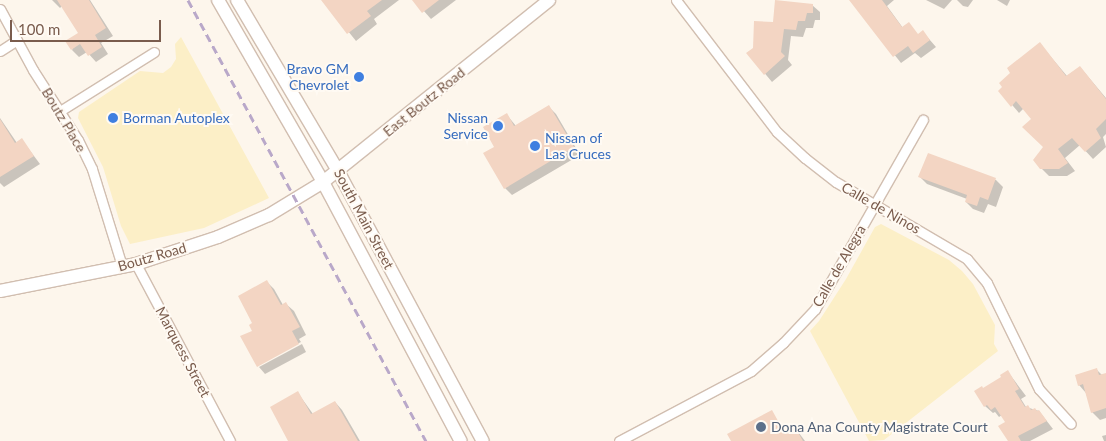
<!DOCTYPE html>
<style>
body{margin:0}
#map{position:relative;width:1106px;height:441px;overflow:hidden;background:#fdf6ec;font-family:Lato,sans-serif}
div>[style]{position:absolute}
.sand>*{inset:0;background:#fcefc7}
.shadow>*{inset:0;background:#0003}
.building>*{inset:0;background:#f3d5c3}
.roads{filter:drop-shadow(1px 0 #d1beb0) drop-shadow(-1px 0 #d1beb0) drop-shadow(0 1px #d1beb0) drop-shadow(0 -1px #d1beb0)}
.minor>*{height:9px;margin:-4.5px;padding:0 4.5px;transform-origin:4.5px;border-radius:4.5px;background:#fff}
.secondary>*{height:12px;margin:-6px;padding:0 6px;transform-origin:6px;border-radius:6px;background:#fff}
.rail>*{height:3px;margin-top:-1.5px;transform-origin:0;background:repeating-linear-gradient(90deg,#b9a8c9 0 8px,transparent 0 13px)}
.dots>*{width:14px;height:14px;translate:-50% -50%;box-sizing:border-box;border:2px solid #fffaf3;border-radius:50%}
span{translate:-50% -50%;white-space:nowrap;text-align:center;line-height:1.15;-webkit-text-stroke:4px #fffaf3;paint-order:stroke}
.shop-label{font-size:14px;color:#366cbe}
.right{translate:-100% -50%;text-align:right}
.left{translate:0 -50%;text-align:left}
.street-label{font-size:14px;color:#7a5c4d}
.service-label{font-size:14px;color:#4e5e75}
.scale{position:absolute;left:10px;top:20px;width:151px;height:22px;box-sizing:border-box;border:2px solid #7a5c4d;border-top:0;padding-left:6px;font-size:15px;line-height:18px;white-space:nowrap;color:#7a5c4d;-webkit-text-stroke:4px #fffaf3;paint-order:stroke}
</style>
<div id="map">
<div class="sand">
<div style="clip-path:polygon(181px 37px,269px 198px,204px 228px,130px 244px,121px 226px,103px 167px,78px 118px,79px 112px,140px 71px,163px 73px,171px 67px,176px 59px,175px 44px)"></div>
<div style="clip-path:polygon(881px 224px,949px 260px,962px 271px,973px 284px,995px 325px,994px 344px,998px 351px,884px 440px,869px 441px,810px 331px,819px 321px,846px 279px,875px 227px)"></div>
</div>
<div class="shadow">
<div style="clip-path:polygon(52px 0,90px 0,113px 36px,101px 43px,108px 54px,96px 62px,87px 52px,79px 57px,72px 50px,80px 33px,62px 6px,60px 8px)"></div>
<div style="clip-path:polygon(323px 0,399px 0,374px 19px,377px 24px,356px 41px)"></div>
<div style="clip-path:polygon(414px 0,456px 0,431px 19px)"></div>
<div style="clip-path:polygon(851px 0,894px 0,887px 6px,903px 28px,919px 35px,923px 32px,936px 47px,921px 58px,915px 53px,901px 63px)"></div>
<div style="clip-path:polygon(926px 0,952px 0,944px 9px)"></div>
<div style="clip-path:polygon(957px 0,973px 0,968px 7px,963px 6px)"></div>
<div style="clip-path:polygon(997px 0,1010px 0,1007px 6px)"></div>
<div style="clip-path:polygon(812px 5px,820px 12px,820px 20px,815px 20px,813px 28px,806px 28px,803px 37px,791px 36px,788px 60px,792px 65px,772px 82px,748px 53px,754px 48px,774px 23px)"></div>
<div style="clip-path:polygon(1040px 44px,1067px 76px,1080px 67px,1106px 98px,1106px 134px,1103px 137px,1106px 147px,1093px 159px,1080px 145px,1065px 158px,1075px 171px,1067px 176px,1049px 176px,1041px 168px,1045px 148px,1032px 119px,1024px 108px,1019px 113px,1000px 91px)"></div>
<div style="clip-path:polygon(549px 107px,556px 114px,580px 155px,512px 195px,505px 188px,496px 147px,507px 115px,516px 126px)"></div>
<div style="clip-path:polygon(0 118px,17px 143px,22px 140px,40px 164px,4px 187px,0 183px)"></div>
<div style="clip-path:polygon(928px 155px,996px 180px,1003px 187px,996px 207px,988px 204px,984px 213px,973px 209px,966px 202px,967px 199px,927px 184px,920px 177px)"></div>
<div style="clip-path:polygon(267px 282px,274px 289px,283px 305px,286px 304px,294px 311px,306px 335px,299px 339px,301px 342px,258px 364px,258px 367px,254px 324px)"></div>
<div style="clip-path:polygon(302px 344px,306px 352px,265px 374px,259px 367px)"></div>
<div style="clip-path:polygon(1097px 370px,1102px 375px,1106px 374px,1106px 418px,1100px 420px,1092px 412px,1086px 393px,1079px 385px)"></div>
<div style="clip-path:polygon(1008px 372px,1026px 396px,1021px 399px,1026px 407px,1039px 411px,1053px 429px,1030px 441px,1008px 441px,1006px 422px,1002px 415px,999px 417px,995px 412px,993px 413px,985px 406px,984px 390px,1003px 378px)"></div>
<div style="clip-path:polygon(298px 393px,313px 414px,335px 402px,342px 410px,360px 441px,290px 441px)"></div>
<div style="clip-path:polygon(771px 412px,785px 430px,793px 425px,805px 441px,732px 441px)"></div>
<div style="clip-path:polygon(1106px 435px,1106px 441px,1104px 441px,1102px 436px)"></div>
</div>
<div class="building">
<div style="clip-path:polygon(57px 0,89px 0,106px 28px,95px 35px,102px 47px,88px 56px,80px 44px,71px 50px,65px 41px,78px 33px)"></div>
<div style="clip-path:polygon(321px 0,382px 0,367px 11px,371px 16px,347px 34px)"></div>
<div style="clip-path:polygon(412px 0,439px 0,422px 13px)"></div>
<div style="clip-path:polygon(775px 0,813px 4px,813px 13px,807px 13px,805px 21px,798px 21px,796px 30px,784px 29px,781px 52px,785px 56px,764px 75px,746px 53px,753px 48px,754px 21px,773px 22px)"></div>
<div style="clip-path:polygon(849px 0,882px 0,902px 27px,909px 22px,918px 34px,923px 30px,930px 40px,913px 53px,908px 46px,893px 57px)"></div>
<div style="clip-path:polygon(1040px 42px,1066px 76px,1080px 66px,1106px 99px,1106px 119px,1096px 129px,1101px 138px,1085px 152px,1072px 138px,1058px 149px,1068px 163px,1059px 169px,1040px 169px,1033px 160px,1043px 147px,1022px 127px,1031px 119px,1016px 101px,1011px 107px,998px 91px,1002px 87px,999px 83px,1010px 73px,1007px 68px)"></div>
<div style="clip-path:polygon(549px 105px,574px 147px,504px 189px,483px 153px,494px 147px,483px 127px,507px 113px,514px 126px)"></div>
<div style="clip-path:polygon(0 119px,15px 143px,22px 138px,34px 156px,0 177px)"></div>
<div style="clip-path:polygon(928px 153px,996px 178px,988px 200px,980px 197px,977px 206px,965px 202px,967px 195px,918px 177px)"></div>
<div style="clip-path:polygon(267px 280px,281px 305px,286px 302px,300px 327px,292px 331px,299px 344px,257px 367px,240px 336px,252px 331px,249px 325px,252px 323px,238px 296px)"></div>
<div style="clip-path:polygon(1097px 368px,1099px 375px,1106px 373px,1106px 408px,1091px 413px,1083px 384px,1078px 386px,1075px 375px)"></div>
<div style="clip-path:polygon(1008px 370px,1019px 389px,1015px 391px,1025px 407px,1028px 405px,1031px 410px,1035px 408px,1037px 411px,1039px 410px,1047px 421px,1018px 436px,1021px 441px,1008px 441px,998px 426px,1005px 422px,995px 407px,991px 410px,987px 405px,984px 407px,974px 391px,982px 386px,983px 388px,1001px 377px,1000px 375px)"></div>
<div style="clip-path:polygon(298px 391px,311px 414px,335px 401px,358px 441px,288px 441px,270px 407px)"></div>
<div style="clip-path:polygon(772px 410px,783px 430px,793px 424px,803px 441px,731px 441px,727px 434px)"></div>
</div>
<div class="roads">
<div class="minor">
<div style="left:676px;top:0;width:166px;rotate:52.6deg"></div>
<div style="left:777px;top:132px;width:38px;rotate:43deg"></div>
<div style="left:805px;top:158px;width:39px;rotate:38deg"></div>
<div style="left:836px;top:182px;width:152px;rotate:30.4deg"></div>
<div style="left:967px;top:259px;width:31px;rotate:50deg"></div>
<div style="left:987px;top:283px;width:118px;rotate:63.9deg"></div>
<div style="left:1039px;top:389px;width:47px;rotate:47.6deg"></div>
<div style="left:0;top:9px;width:69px;rotate:61.6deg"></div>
<div style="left:33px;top:70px;width:83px;rotate:57.3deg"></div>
<div style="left:78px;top:140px;width:32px;rotate:64deg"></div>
<div style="left:92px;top:169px;width:102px;rotate:72.8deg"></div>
<div style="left:0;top:51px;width:20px;rotate:-33deg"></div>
<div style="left:60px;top:111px;width:111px;rotate:-32.1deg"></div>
<div style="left:136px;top:264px;width:200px;rotate:62deg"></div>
<div style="left:619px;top:441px;width:149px;rotate:-27.9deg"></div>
<div style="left:751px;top:371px;width:43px;rotate:-41.2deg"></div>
<div style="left:783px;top:343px;width:47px;rotate:-46.7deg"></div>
<div style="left:815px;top:309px;width:218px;rotate:-60.3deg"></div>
</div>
<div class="secondary">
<div style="left:218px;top:0;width:210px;rotate:60deg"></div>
<div style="left:323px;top:182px;width:293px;rotate:62deg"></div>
<div style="left:237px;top:0;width:199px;rotate:59.4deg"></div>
<div style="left:338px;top:171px;width:306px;rotate:61.8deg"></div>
<div style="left:0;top:291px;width:139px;rotate:-11.2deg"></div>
<div style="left:136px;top:264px;width:86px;rotate:-18.2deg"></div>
<div style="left:218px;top:237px;width:56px;rotate:-23.3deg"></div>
<div style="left:269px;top:215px;width:63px;rotate:-31.4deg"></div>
<div style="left:323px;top:182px;width:290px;rotate:-38.8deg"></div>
</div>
</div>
<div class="rail">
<div style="left:188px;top:0;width:501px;rotate:61.65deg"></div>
</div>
<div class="dots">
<div style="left:359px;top:77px;background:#3f7fe0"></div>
<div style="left:113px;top:118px;background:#3f7fe0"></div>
<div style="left:498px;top:126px;background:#3f7fe0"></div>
<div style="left:535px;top:146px;background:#3f7fe0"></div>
<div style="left:761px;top:427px;background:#5c6f8a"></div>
</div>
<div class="shop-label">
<span class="right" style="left:349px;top:77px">Bravo GM<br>Chevrolet</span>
<span class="left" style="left:123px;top:118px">Borman Autoplex</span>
<span class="right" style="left:488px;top:126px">Nissan<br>Service</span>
<span class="left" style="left:545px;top:146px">Nissan of<br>Las Cruces</span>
</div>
<div class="street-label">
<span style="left:424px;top:102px;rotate:-39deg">East Boutz Road</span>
<span style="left:64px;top:120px;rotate:59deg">Boutz Place</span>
<span style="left:881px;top:208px;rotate:30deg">Calle de Ninos</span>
<span style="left:364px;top:219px;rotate:62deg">South Main Street</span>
<span style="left:152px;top:257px;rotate:-16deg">Boutz Road</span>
<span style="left:839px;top:266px;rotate:-60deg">Calle de Alegra</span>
<span style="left:183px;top:352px;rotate:62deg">Marquess Street</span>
</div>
<div class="service-label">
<span class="left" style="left:771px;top:427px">Dona Ana County Magistrate Court</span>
</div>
<div class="scale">100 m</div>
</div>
